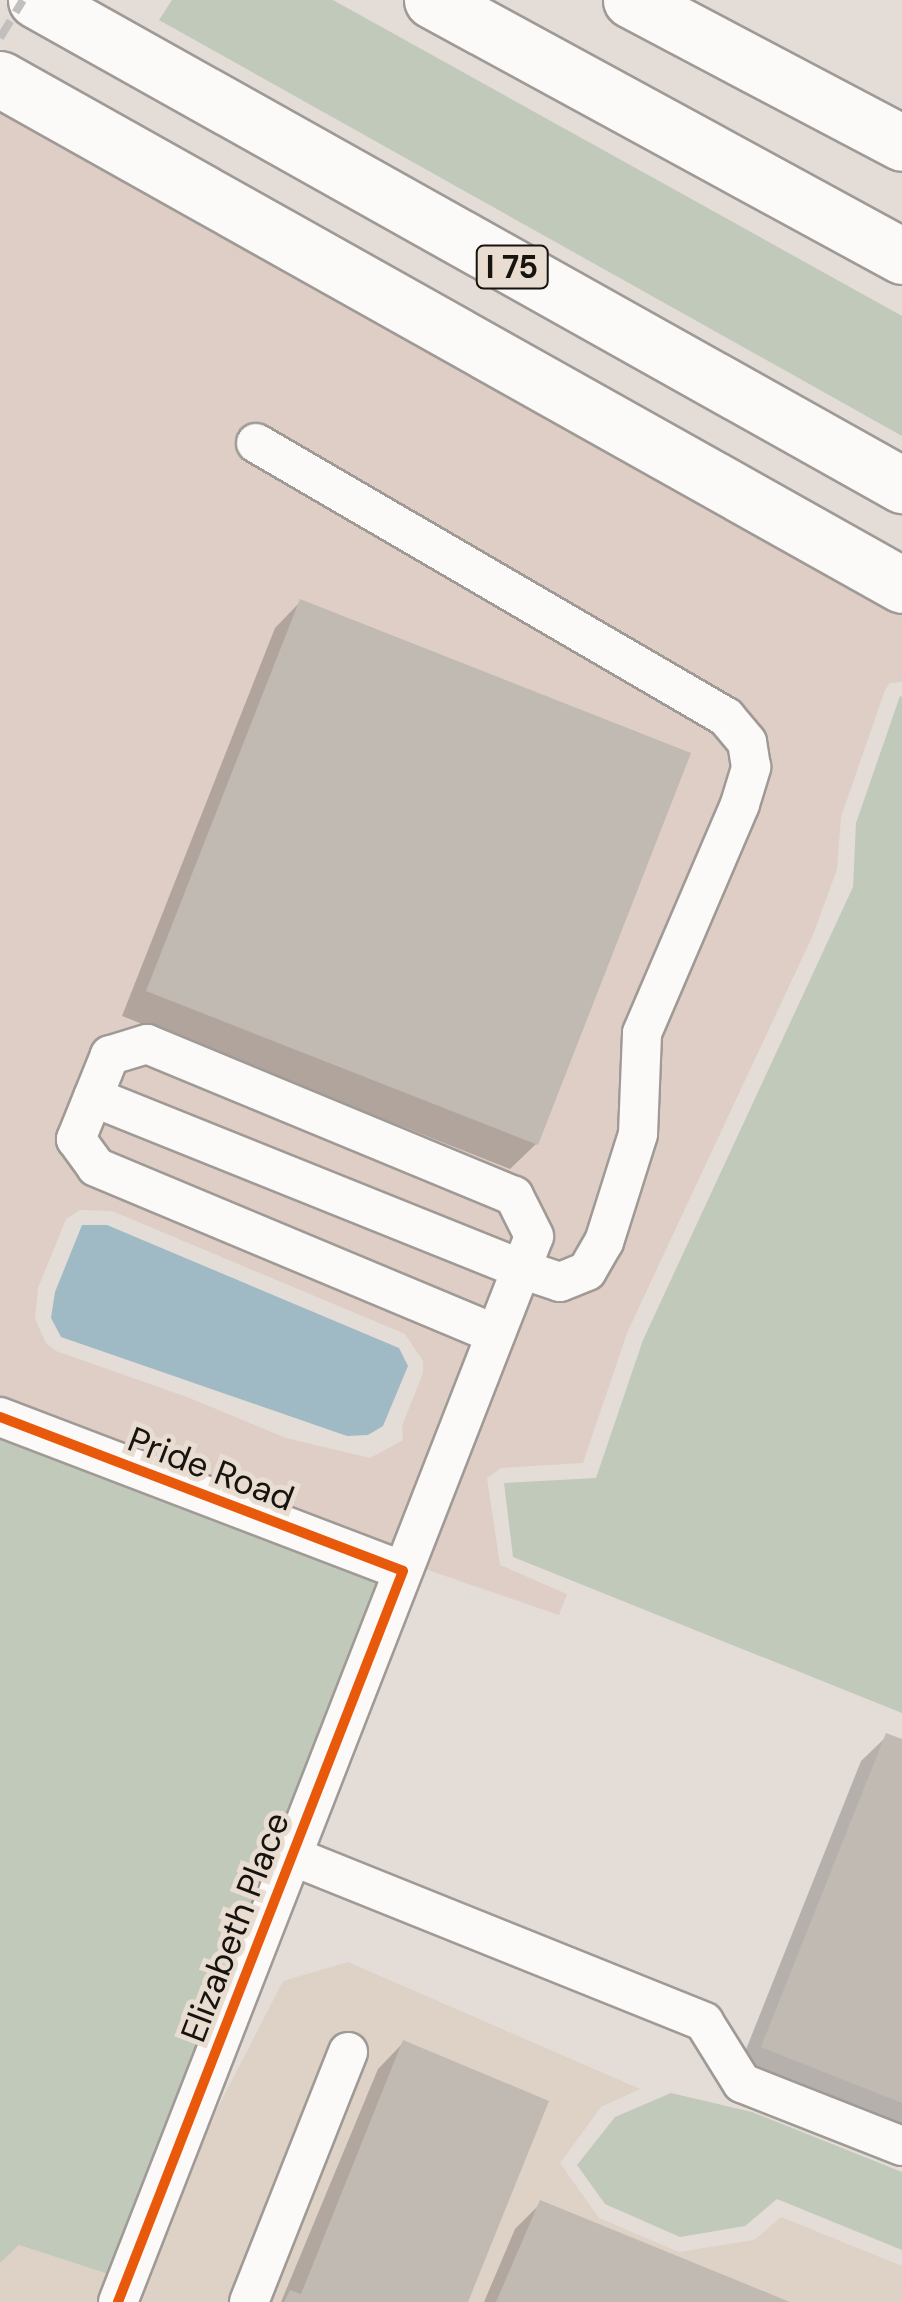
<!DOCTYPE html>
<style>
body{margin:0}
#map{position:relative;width:902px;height:2302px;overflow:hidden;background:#e4ddd7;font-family:"DM Sans",sans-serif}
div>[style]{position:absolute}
.commercial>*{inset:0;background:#decec5}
.built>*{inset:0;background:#ded1c6}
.green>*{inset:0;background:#c1c9ba}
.water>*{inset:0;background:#9fbac4}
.shadow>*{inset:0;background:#0003}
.building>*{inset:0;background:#c1bab2}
.roads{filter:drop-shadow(2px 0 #a09a96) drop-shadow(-2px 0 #a09a96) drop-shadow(0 2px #a09a96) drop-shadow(0 -2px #a09a96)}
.minor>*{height:38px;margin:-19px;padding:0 19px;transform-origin:19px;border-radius:19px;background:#fbfaf9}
.highway>*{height:55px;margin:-27.5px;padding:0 27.5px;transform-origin:27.5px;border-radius:27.5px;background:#fbfaf9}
.rail>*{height:8px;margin-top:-4px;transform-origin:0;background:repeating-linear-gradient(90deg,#c2c0be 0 20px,transparent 0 30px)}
.cycleway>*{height:10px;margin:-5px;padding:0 5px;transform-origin:5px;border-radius:5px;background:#e8590c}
span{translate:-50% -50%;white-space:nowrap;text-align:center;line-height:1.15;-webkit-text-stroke:10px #e9ddd2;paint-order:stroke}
.shield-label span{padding:2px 8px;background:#e9ddd2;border:2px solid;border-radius:8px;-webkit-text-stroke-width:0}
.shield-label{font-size:32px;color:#17130f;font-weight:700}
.street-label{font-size:35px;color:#17130f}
</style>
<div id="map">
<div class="commercial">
<div style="clip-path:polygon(evenodd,0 99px,902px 607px,902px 682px,890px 683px,885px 690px,841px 817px,837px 869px,813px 935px,627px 1333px,583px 1463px,501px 1468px,487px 1478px,500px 1565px,567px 1594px,559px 1615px,425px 1569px,427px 1562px,0 1399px,0 99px,80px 1210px,112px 1211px,405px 1334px,423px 1361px,423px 1373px,402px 1426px,403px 1440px,370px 1458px,286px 1438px,187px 1397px,56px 1351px,46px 1343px,35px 1319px,38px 1288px,66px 1219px,80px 1210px)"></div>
</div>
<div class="built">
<div style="clip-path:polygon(348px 1962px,640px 2089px,601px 2107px,560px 2163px,599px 2218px,679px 2252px,754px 2240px,781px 2217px,902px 2266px,902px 2302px,139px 2302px,207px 2129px,283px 1981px)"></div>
<div style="clip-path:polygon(19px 2245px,108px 2274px,97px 2302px,0 2302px,0 2263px)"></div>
</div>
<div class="green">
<div style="clip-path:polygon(172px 0,333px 0,902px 316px,902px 436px,159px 20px)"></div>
<div style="clip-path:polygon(900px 696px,902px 697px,902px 1713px,513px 1557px,504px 1483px,596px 1478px,643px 1340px,853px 887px,856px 823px)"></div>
<div style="clip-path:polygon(0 1436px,379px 1581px,108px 2274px,19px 2245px,0 2263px)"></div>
<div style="clip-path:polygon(671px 2093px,752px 2112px,902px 2172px,902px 2250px,777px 2199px,745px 2226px,680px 2237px,605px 2204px,577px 2165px,615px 2117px)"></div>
</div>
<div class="water">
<div style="clip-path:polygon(82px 1225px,107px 1225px,399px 1348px,408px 1366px,383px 1426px,368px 1435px,347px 1436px,61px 1337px,51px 1318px,55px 1292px)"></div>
</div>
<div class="shadow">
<div style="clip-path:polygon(300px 602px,536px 1144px,510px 1169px,122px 1016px,275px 628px)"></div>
<div style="clip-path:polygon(887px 1736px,902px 1742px,902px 2138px,737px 2072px,861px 1761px)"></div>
<div style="clip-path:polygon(403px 2043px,466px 2302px,281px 2302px,378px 2069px)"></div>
<div style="clip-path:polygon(541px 2203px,783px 2302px,484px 2302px,515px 2229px)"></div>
</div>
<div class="building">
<div style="clip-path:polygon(300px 599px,691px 753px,538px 1145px,146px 991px)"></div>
<div style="clip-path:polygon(886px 1733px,902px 1739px,902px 2103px,761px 2047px)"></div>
<div style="clip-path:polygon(403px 2040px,549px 2101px,468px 2302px,284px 2302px,290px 2290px,301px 2294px)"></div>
<div style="clip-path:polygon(540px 2200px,790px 2302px,496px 2302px)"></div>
</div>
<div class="roads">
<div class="minor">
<div style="left:93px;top:1097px;width:461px;rotate:21.9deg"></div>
<div style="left:521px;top:1269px;width:41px;rotate:18.4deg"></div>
<div style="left:560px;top:1282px;width:29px;rotate:-22deg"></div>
<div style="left:587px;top:1271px;width:34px;rotate:-60deg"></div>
<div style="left:604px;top:1242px;width:113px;rotate:-72.5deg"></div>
<div style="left:638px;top:1134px;width:101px;rotate:-87.7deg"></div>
<div style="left:642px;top:1033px;width:249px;rotate:-66.8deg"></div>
<div style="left:740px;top:804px;width:39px;rotate:-73deg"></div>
<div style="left:751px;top:767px;width:25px;rotate:-99deg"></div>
<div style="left:747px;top:742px;width:33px;rotate:-130deg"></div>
<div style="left:726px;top:717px;width:544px;rotate:-149.76deg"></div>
<div style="left:0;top:1417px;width:431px;rotate:20.9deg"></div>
<div style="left:292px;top:1856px;width:444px;rotate:21.9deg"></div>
<div style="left:704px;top:2022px;width:72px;rotate:58.1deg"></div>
<div style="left:742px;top:2083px;width:172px;rotate:21.5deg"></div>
<div style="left:118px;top:2302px;width:1144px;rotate:-68.68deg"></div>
<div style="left:534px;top:1236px;width:45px;rotate:-116.6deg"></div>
<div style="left:514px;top:1196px;width:397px;rotate:-157.5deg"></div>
<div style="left:147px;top:1044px;width:39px;rotate:163deg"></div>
<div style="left:110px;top:1055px;width:91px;rotate:112deg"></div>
<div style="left:76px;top:1139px;width:34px;rotate:54deg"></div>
<div style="left:96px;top:1167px;width:433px;rotate:22.7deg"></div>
<div style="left:249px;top:2302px;width:269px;rotate:-68.4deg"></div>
</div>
<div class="highway">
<div style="left:36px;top:0;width:993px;rotate:29.25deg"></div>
<div style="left:432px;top:0;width:535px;rotate:28.58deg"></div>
<div style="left:631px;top:0;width:306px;rotate:27.8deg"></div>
<div style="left:0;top:79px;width:1034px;rotate:29.29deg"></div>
</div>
</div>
<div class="rail">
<div style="left:0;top:38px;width:44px;rotate:-58.8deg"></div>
</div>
<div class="cycleway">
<div style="left:0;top:1417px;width:431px;rotate:20.9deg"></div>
<div style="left:403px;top:1571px;width:785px;rotate:111.3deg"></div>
</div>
<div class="shield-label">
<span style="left:512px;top:267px">I 75</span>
</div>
<div class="street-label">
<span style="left:211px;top:1469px;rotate:21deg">Pride Road</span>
<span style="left:235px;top:1927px;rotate:-69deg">Elizabeth Place</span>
</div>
</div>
